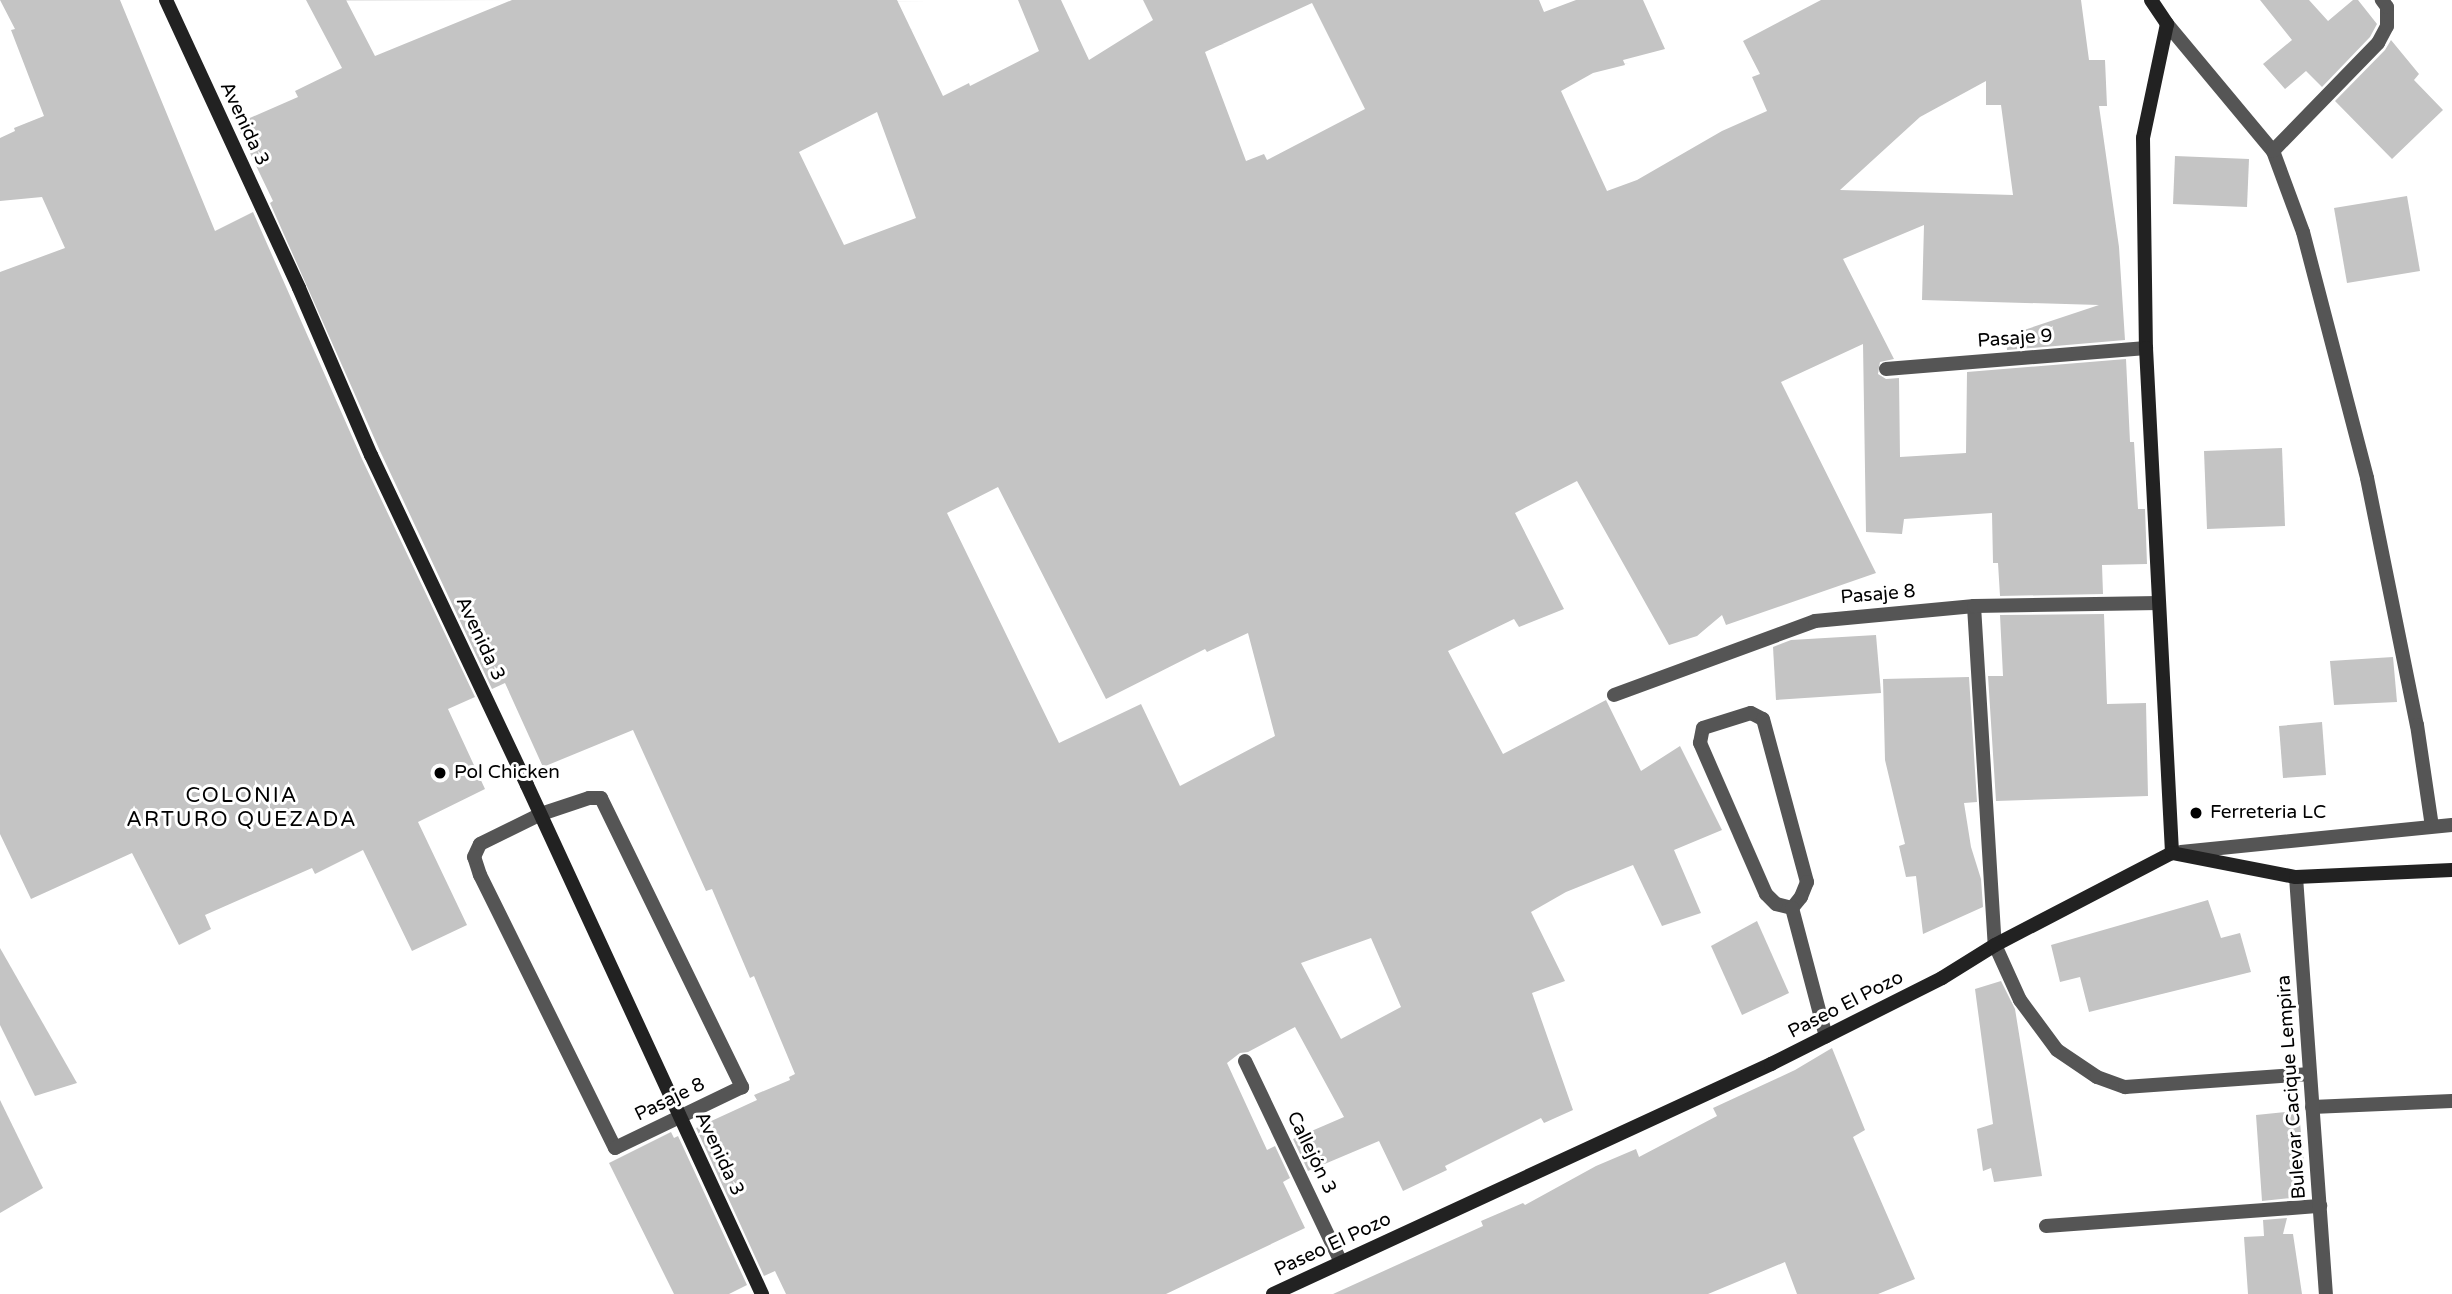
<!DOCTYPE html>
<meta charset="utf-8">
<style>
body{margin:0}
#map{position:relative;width:2452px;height:1294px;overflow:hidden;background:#fff;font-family:"Varela Round",sans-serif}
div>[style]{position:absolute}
.building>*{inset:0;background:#c4c4c4}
.lane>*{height:14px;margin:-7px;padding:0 7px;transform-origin:7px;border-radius:7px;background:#555}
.street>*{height:14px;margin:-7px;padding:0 7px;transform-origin:7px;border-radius:7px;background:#555}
.secondary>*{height:14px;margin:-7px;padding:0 7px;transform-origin:7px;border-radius:7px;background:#222}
.dots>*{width:19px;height:19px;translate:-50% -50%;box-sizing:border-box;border:4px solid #fff;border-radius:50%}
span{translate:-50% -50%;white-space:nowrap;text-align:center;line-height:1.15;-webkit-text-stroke:6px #fff;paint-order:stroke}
.street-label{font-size:19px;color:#000}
.poi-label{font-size:19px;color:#000}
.left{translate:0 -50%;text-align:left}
.neighbourhood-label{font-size:21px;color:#000;letter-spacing:2px}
</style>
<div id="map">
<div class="building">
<div style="clip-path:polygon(0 0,120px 0,215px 231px,253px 212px,362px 459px,475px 697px,448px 709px,485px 789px,418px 822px,467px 925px,412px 951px,363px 850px,315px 874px,312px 868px,205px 915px,211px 929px,179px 945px,132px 853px,31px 899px,0 834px,0 272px,65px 248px,42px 197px,0 201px,0 138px,15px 131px,14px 128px,44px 116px,11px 30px,15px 29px)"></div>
<div style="clip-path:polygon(evenodd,306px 0,346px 0,375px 56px,512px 0,897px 0,943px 96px,969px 83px,970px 86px,1039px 51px,1018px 0,1061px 0,1089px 60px,1153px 20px,1143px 0,1539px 0,1544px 12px,1576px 0,1643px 0,1665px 49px,1623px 60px,1625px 65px,1593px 73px,1561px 91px,1607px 191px,1637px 180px,1722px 131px,1767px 111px,1752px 77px,1760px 74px,1743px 41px,1821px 0,2081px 0,2089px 60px,2105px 60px,2107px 106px,2099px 106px,2119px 247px,2125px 340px,2007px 350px,2006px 336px,2099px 305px,1922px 300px,1924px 225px,1843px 259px,1894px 359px,1880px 362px,1878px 374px,1886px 379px,1899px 378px,1900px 457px,1966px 453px,1967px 372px,2126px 359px,2130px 442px,2134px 442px,2138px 509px,2145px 509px,2147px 564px,2102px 565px,2103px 594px,2000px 596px,1998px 563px,1993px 563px,1992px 513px,1904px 519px,1902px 534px,1866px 532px,1863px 344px,1781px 382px,1876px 573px,1726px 625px,1722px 615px,1697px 636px,1669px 645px,1577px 481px,1515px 513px,1564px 609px,1519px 627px,1514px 619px,1448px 651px,1503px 754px,1606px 700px,1641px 771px,1680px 746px,1722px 830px,1674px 850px,1701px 913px,1662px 926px,1633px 865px,1566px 892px,1531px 912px,1565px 981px,1532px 993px,1573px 1110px,1544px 1123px,1541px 1118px,1445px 1166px,1447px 1170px,1403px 1191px,1379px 1141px,1308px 1171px,1293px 1139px,1344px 1117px,1295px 1027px,1248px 1052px,1240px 1053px,1227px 1063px,1267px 1150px,1275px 1146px,1290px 1178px,1283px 1182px,1305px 1228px,1166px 1294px,786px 1294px,775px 1271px,764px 1276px,696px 1128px,757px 1100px,754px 1095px,790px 1080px,789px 1077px,795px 1074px,754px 976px,750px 978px,712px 889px,706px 891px,633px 730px,543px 767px,505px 683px,492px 689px,380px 451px,270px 203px,273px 201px,236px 124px,298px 97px,295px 91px,342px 68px,306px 0,1312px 3px,1365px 109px,1267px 160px,1264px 154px,1246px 161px,1205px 52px,1312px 3px,306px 0,1986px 81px,1986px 105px,2001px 105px,2013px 195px,1840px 190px,1920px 117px,1986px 81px,306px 0,877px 112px,916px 218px,844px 245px,799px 152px,877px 112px,306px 0,998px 487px,1106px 699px,1205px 649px,1207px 652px,1248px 633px,1275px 736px,1180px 786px,1141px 704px,1059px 743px,947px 513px,998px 487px,306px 0,1371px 938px,1401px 1007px,1341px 1039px,1301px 963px,1371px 938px)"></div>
<div style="clip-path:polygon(2260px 0,2309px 0,2328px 21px,2353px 0,2358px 0,2377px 24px,2370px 37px,2322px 87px,2306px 71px,2285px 89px,2263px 64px,2292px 40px)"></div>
<div style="clip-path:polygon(2391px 40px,2419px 74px,2414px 80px,2443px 110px,2392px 159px,2335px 101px,2385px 50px)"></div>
<div style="clip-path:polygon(2175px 156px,2249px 159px,2247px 207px,2173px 204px)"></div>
<div style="clip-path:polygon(2407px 196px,2420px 271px,2347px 283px,2334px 208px)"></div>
<div style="clip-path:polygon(2282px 448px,2285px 526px,2207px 529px,2204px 451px)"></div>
<div style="clip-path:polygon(2104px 614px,2107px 704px,2146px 703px,2148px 796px,1996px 801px,1988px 676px,2003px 676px,2000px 615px)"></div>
<div style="clip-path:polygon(1876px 635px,1881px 693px,1776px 700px,1773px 647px,1791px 640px)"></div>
<div style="clip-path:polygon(2393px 657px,2397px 702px,2334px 705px,2330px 661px)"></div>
<div style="clip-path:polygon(1969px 677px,1977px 802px,1964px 803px,1971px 847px,1981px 879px,1983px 907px,1923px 934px,1916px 876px,1906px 877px,1899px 846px,1905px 844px,1885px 760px,1883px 679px)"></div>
<div style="clip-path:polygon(2322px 722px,2326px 775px,2283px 778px,2279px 726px)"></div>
<div style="clip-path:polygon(2208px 900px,2221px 938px,2240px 933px,2251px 972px,2089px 1012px,2080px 977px,2060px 982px,2051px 945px)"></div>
<div style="clip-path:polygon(1757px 921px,1789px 993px,1742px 1015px,1711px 946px)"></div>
<div style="clip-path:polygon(0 948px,77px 1083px,35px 1096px,0 1025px)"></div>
<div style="clip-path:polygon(2001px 981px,2015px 1009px,2042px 1176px,1994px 1182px,1991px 1168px,1983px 1171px,1977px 1129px,1993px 1124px,1975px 989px)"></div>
<div style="clip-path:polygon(1832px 1048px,1865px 1130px,1853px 1137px,1915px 1279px,1878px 1294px,1797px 1294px,1785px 1262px,1708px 1294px,1333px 1294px,1483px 1226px,1481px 1221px,1523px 1203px,1525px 1205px,1596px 1166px,1636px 1149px,1639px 1157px,1717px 1116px,1713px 1108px,1795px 1070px)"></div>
<div style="clip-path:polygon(0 1100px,43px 1188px,0 1213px)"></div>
<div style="clip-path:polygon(2294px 1111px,2295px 1124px,2300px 1123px,2304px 1162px,2298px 1163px,2291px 1198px,2262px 1201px,2256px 1115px)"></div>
<div style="clip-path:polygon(671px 1132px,674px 1138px,678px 1136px,747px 1285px,729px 1294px,674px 1294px,609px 1163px)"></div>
<div style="clip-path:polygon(2287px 1218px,2283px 1234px,2293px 1234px,2302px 1294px,2248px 1294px,2244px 1237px,2264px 1236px,2263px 1220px)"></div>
</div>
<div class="lane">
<div style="left:1974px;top:606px;width:340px;rotate:86.5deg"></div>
<div style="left:1995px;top:945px;width:60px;rotate:65.6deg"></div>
<div style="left:2020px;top:1000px;width:62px;rotate:53.5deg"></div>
<div style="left:2057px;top:1050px;width:48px;rotate:34deg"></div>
<div style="left:2097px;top:1077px;width:30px;rotate:20deg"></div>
<div style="left:2125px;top:1087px;width:185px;rotate:-4deg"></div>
<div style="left:1751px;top:713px;width:13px;rotate:27deg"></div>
<div style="left:1763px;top:719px;width:169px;rotate:74.9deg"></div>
<div style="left:1807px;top:882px;width:16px;rotate:112deg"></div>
<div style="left:1801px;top:897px;width:14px;rotate:129deg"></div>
<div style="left:1792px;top:908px;width:16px;rotate:-166deg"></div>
<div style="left:1776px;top:904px;width:14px;rotate:-135deg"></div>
<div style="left:1766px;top:894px;width:165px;rotate:-113.6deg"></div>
<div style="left:1700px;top:743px;width:15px;rotate:-79deg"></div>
<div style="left:1703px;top:728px;width:50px;rotate:-17.4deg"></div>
<div style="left:1792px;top:908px;width:133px;rotate:75.2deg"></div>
<div style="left:1245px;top:1061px;width:223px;rotate:64.5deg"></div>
<div style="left:2312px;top:1107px;width:140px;rotate:-2.5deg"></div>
<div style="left:615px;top:1148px;width:305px;rotate:-116.3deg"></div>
<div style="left:480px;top:875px;width:19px;rotate:-108deg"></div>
<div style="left:474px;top:857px;width:14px;rotate:-65deg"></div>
<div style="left:480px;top:844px;width:68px;rotate:-26.2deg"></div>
<div style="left:541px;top:814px;width:51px;rotate:-18.4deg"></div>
<div style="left:589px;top:798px;width:12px"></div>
<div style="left:601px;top:798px;width:322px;rotate:64deg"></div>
<div style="left:2046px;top:1226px;width:275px;rotate:-4.2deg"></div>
</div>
<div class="street">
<div style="left:2167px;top:24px;width:165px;rotate:50.2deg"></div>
<div style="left:2273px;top:151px;width:86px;rotate:69.7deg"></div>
<div style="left:2303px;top:232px;width:254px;rotate:75.4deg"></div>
<div style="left:2367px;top:478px;width:252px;rotate:78.6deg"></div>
<div style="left:2417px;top:725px;width:102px;rotate:81.6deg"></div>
<div style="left:2273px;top:151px;width:151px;rotate:-45.8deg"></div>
<div style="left:2378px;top:43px;width:19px;rotate:-62deg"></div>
<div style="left:2387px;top:26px;width:19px;rotate:-90deg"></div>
<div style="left:2387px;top:7px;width:9px;rotate:-126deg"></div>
<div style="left:1886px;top:369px;width:261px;rotate:-4.6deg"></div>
<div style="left:1614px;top:695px;width:214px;rotate:-20.2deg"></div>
<div style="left:1815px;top:621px;width:160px;rotate:-5.4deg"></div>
<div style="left:1974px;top:606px;width:185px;rotate:-0.9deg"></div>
<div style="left:2181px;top:852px;width:272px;rotate:-5.7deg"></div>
<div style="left:2296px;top:877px;width:418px;rotate:85.9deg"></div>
<div style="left:615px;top:1148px;width:141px;rotate:-25.7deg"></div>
</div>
<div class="secondary">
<div style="left:166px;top:0;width:317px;rotate:65.2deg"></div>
<div style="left:299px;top:288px;width:182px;rotate:66.7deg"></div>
<div style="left:371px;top:455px;width:365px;rotate:64.7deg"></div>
<div style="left:527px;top:785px;width:561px;rotate:65.22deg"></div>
<div style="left:2151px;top:0;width:29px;rotate:56deg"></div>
<div style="left:2167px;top:24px;width:116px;rotate:101.9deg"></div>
<div style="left:2143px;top:138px;width:210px;rotate:89.2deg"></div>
<div style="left:2146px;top:348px;width:506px;rotate:87.05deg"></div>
<div style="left:1273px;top:1294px;width:549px;rotate:-24.79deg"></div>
<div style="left:1771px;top:1064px;width:191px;rotate:-26.7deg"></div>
<div style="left:1942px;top:978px;width:62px;rotate:-31.9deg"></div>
<div style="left:1995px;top:945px;width:199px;rotate:-27.5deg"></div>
<div style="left:2172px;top:853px;width:126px;rotate:11deg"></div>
<div style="left:2296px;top:877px;width:156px;rotate:-2.6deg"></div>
</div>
<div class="dots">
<div style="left:440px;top:773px;background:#000"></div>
<div style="left:2196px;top:813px;background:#000"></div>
</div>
<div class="street-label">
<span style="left:244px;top:124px;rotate:65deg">Avenida 3</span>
<span style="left:2015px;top:339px;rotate:-4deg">Pasaje 9</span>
<span style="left:1878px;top:595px;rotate:-5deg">Pasaje 8</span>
<span style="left:480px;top:639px;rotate:65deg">Avenida 3</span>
<span style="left:1846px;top:1005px;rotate:-27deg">Paseo El Pozo</span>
<span style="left:2292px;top:1087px;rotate:-94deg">Bulevar Cacique Lempira</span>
<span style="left:670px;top:1100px;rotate:-26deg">Pasaje 8</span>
<span style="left:1311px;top:1153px;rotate:64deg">Callejón 3</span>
<span style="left:719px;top:1154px;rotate:65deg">Avenida 3</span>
<span style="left:1333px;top:1245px;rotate:-25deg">Paseo El Pozo</span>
</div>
<div class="poi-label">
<span class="left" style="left:454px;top:773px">Pol Chicken</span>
<span class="left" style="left:2210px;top:813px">Ferreteria LC</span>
</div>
<div class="neighbourhood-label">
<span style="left:242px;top:808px">COLONIA<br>ARTURO QUEZADA</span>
</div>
</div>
